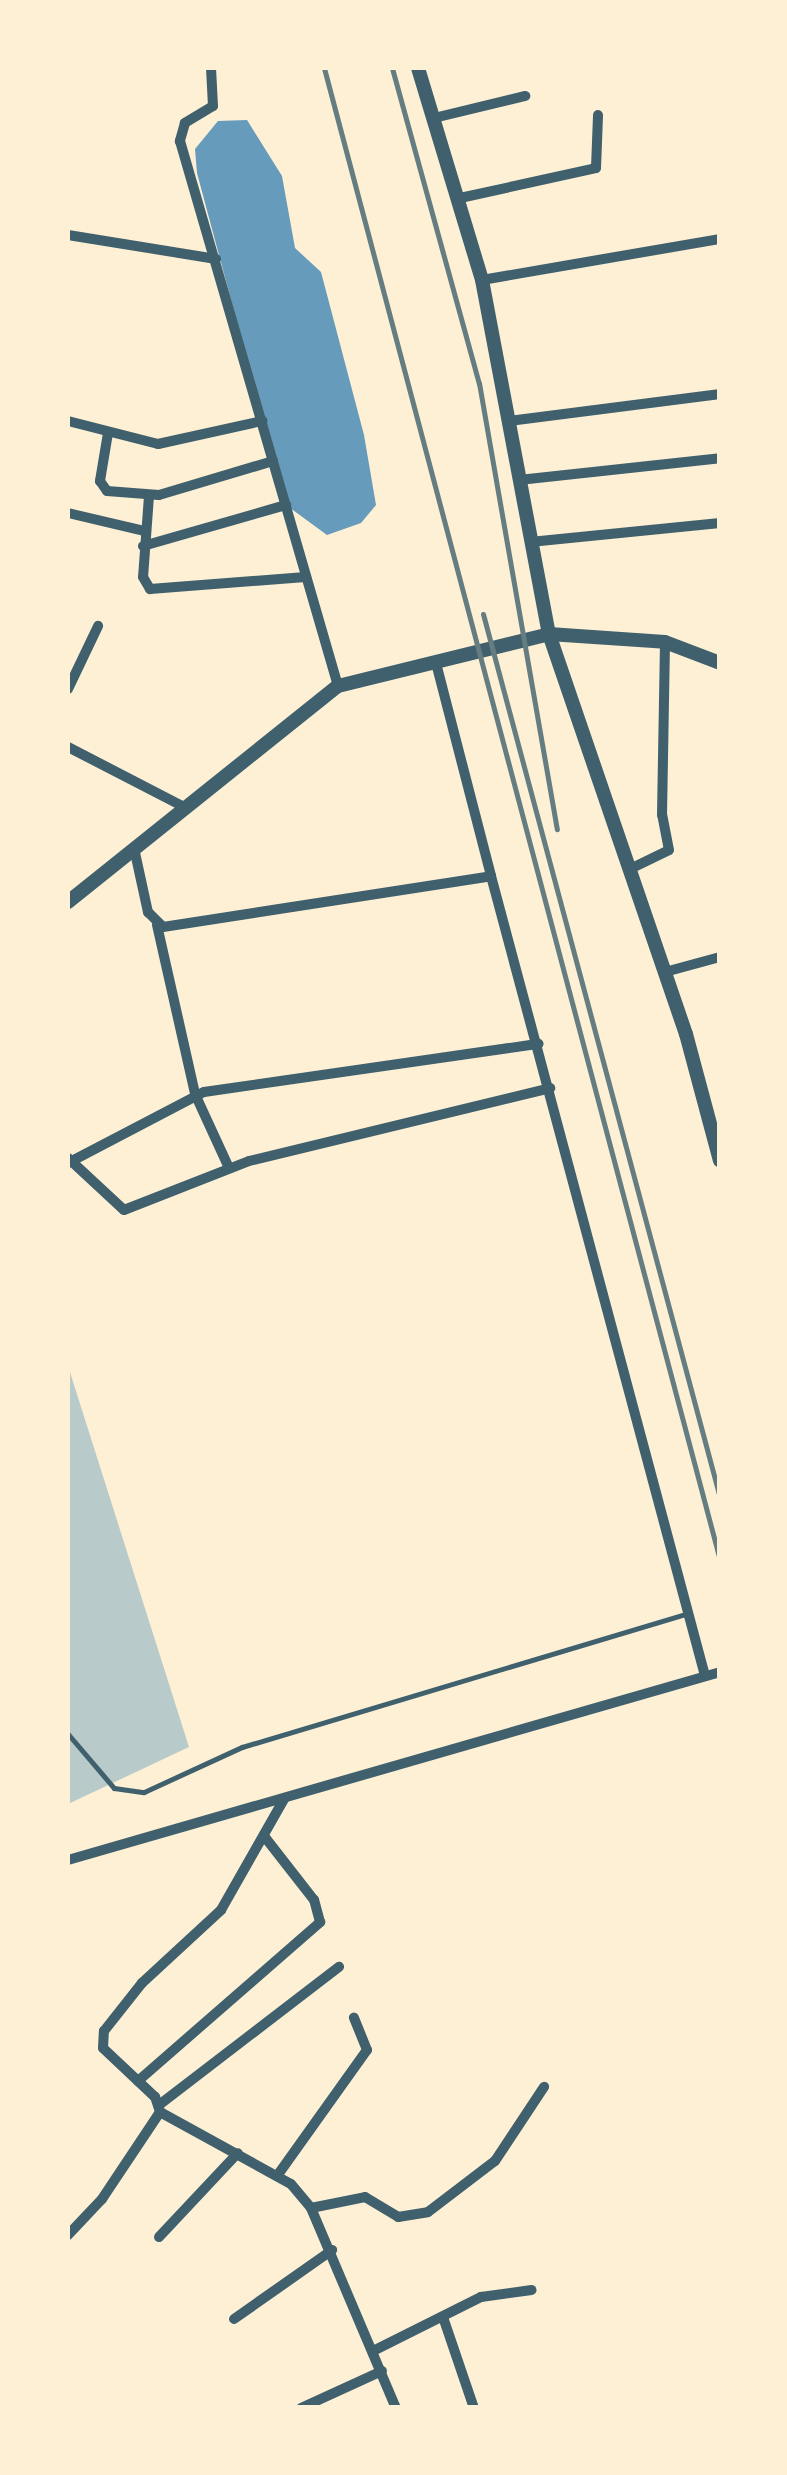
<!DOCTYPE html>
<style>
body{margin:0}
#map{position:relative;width:787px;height:2475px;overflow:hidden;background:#fdf0d5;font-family:Barlow,sans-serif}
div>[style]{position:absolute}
.green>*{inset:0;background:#b9caca}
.water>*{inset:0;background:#669bbc}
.service>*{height:5px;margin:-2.5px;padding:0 2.5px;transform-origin:2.5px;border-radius:2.5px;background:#3f606c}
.minor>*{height:10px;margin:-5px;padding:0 5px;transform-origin:5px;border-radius:5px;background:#3f606c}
.tertiary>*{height:14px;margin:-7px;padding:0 7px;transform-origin:7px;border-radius:7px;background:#3f606c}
.rail>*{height:5px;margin:-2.5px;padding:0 2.5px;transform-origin:2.5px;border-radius:2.5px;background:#657d81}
span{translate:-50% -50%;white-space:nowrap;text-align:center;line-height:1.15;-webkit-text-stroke:8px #fdf0d5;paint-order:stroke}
.frame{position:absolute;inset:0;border:70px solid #fdf0d5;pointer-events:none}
</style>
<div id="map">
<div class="green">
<div style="clip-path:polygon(68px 1366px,189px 1747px,68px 1804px)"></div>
</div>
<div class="water">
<div style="clip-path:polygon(247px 120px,282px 176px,295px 248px,321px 272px,364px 435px,376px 505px,361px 523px,327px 535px,286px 505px,197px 173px,195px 149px,218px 121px)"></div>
</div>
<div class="service">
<div style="left:68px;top:1734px;width:71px;rotate:49.6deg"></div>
<div style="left:114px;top:1788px;width:30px;rotate:8deg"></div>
<div style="left:144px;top:1792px;width:108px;rotate:-24.7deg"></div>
<div style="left:242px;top:1747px;width:466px;rotate:-16.7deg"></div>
</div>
<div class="minor">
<div style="left:211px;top:68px;width:38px;rotate:87deg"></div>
<div style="left:213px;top:106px;width:33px;rotate:149deg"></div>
<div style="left:185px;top:123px;width:19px;rotate:106deg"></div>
<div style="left:180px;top:141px;width:567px;rotate:73.83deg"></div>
<div style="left:434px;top:118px;width:94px;rotate:-13.6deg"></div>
<div style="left:460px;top:198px;width:139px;rotate:-12.4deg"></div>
<div style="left:596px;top:168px;width:53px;rotate:-87.8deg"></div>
<div style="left:68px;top:235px;width:150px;rotate:9.2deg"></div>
<div style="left:482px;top:280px;width:242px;rotate:-9.8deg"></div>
<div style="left:68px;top:421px;width:93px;rotate:14.3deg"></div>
<div style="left:158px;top:444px;width:107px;rotate:-12.5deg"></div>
<div style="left:509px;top:421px;width:213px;rotate:-7.3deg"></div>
<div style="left:108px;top:433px;width:49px;rotate:99.5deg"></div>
<div style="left:100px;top:481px;width:12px;rotate:55deg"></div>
<div style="left:107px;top:491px;width:52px;rotate:4.4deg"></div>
<div style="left:159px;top:495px;width:119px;rotate:-16.6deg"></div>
<div style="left:519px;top:480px;width:202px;rotate:-6.2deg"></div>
<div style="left:149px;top:496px;width:81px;rotate:94.2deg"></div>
<div style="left:143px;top:577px;width:14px;rotate:60deg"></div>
<div style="left:150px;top:589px;width:156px;rotate:-4.4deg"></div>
<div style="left:68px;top:513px;width:78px;rotate:13.3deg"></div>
<div style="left:530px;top:542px;width:191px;rotate:-5.7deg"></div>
<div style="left:143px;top:546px;width:149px;rotate:-16deg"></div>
<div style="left:436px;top:663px;width:220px;rotate:75.5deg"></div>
<div style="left:68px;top:689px;width:70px;rotate:-64.5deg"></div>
<div style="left:68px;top:747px;width:131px;rotate:27.3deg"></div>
<div style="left:134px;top:848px;width:66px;rotate:77.7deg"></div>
<div style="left:148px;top:912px;width:21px;rotate:45deg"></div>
<div style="left:163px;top:927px;width:332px;rotate:-8.8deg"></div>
<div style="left:491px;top:876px;width:824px;rotate:75.02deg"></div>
<div style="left:630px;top:869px;width:43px;rotate:-26deg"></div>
<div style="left:669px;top:850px;width:36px;rotate:-101deg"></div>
<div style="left:662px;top:815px;width:173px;rotate:-89deg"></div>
<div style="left:157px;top:925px;width:173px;rotate:77.3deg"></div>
<div style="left:195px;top:1094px;width:81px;rotate:65.3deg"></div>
<div style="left:665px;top:972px;width:57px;rotate:-15.3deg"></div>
<div style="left:68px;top:1158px;width:76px;rotate:42.9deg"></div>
<div style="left:124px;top:1210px;width:134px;rotate:-21.4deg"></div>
<div style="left:249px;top:1161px;width:310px;rotate:-13.6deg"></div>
<div style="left:68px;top:1163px;width:153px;rotate:-27.6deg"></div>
<div style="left:204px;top:1092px;width:338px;rotate:-8.2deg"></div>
<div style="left:68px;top:1860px;width:679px;rotate:-16.08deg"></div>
<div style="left:138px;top:2081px;width:242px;rotate:-41.1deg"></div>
<div style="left:320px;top:1922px;width:23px;rotate:-105deg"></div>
<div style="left:314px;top:1900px;width:81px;rotate:-128deg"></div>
<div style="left:159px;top:2105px;width:227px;rotate:-37.5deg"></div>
<div style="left:160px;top:2112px;width:149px;rotate:28.8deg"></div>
<div style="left:291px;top:2184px;width:31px;rotate:50deg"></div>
<div style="left:311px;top:2208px;width:217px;rotate:67deg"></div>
<div style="left:277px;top:2176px;width:155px;rotate:-54.5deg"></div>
<div style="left:367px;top:2050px;width:35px;rotate:-112deg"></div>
<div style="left:311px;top:2208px;width:55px;rotate:-11.5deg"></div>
<div style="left:365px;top:2197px;width:39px;rotate:31deg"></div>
<div style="left:398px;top:2217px;width:30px;rotate:-9deg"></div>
<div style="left:428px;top:2212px;width:84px;rotate:-37.3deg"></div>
<div style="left:495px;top:2161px;width:89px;rotate:-56.5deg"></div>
<div style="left:68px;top:2235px;width:50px;rotate:-46.6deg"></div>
<div style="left:102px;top:2199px;width:105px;rotate:-56.3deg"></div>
<div style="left:160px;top:2112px;width:16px;rotate:-108deg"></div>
<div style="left:155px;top:2097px;width:71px;rotate:-136.7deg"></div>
<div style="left:103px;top:2048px;width:17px;rotate:-87deg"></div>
<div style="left:104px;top:2031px;width:61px;rotate:-51.6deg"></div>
<div style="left:142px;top:1983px;width:108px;rotate:-42.7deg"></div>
<div style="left:221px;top:1910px;width:128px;rotate:-60.4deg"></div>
<div style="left:159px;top:2237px;width:115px;rotate:-46.8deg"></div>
<div style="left:234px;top:2319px;width:120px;rotate:-35.1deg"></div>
<div style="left:444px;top:2320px;width:93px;rotate:71.2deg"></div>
<div style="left:375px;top:2350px;width:119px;rotate:-26.6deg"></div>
<div style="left:481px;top:2297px;width:51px;rotate:-7.8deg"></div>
<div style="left:301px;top:2408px;width:89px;rotate:-24.6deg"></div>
</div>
<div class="tertiary">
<div style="left:418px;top:68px;width:221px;rotate:73.2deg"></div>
<div style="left:482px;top:280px;width:360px;rotate:79.3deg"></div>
<div style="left:549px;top:634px;width:423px;rotate:71.1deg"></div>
<div style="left:686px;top:1034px;width:131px;rotate:75deg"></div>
<div style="left:68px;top:902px;width:346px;rotate:-38.7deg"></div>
<div style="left:338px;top:686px;width:217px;rotate:-13.8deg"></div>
<div style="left:549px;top:634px;width:116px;rotate:3.9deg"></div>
<div style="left:665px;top:642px;width:59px;rotate:20.9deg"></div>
</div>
<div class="rail">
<div style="left:324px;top:68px;width:1544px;rotate:75.14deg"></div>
<div style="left:392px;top:68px;width:327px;rotate:74.6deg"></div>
<div style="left:479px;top:383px;width:453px;rotate:80.1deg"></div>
<div style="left:483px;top:614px;width:915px;rotate:74.99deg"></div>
</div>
<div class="frame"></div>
</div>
